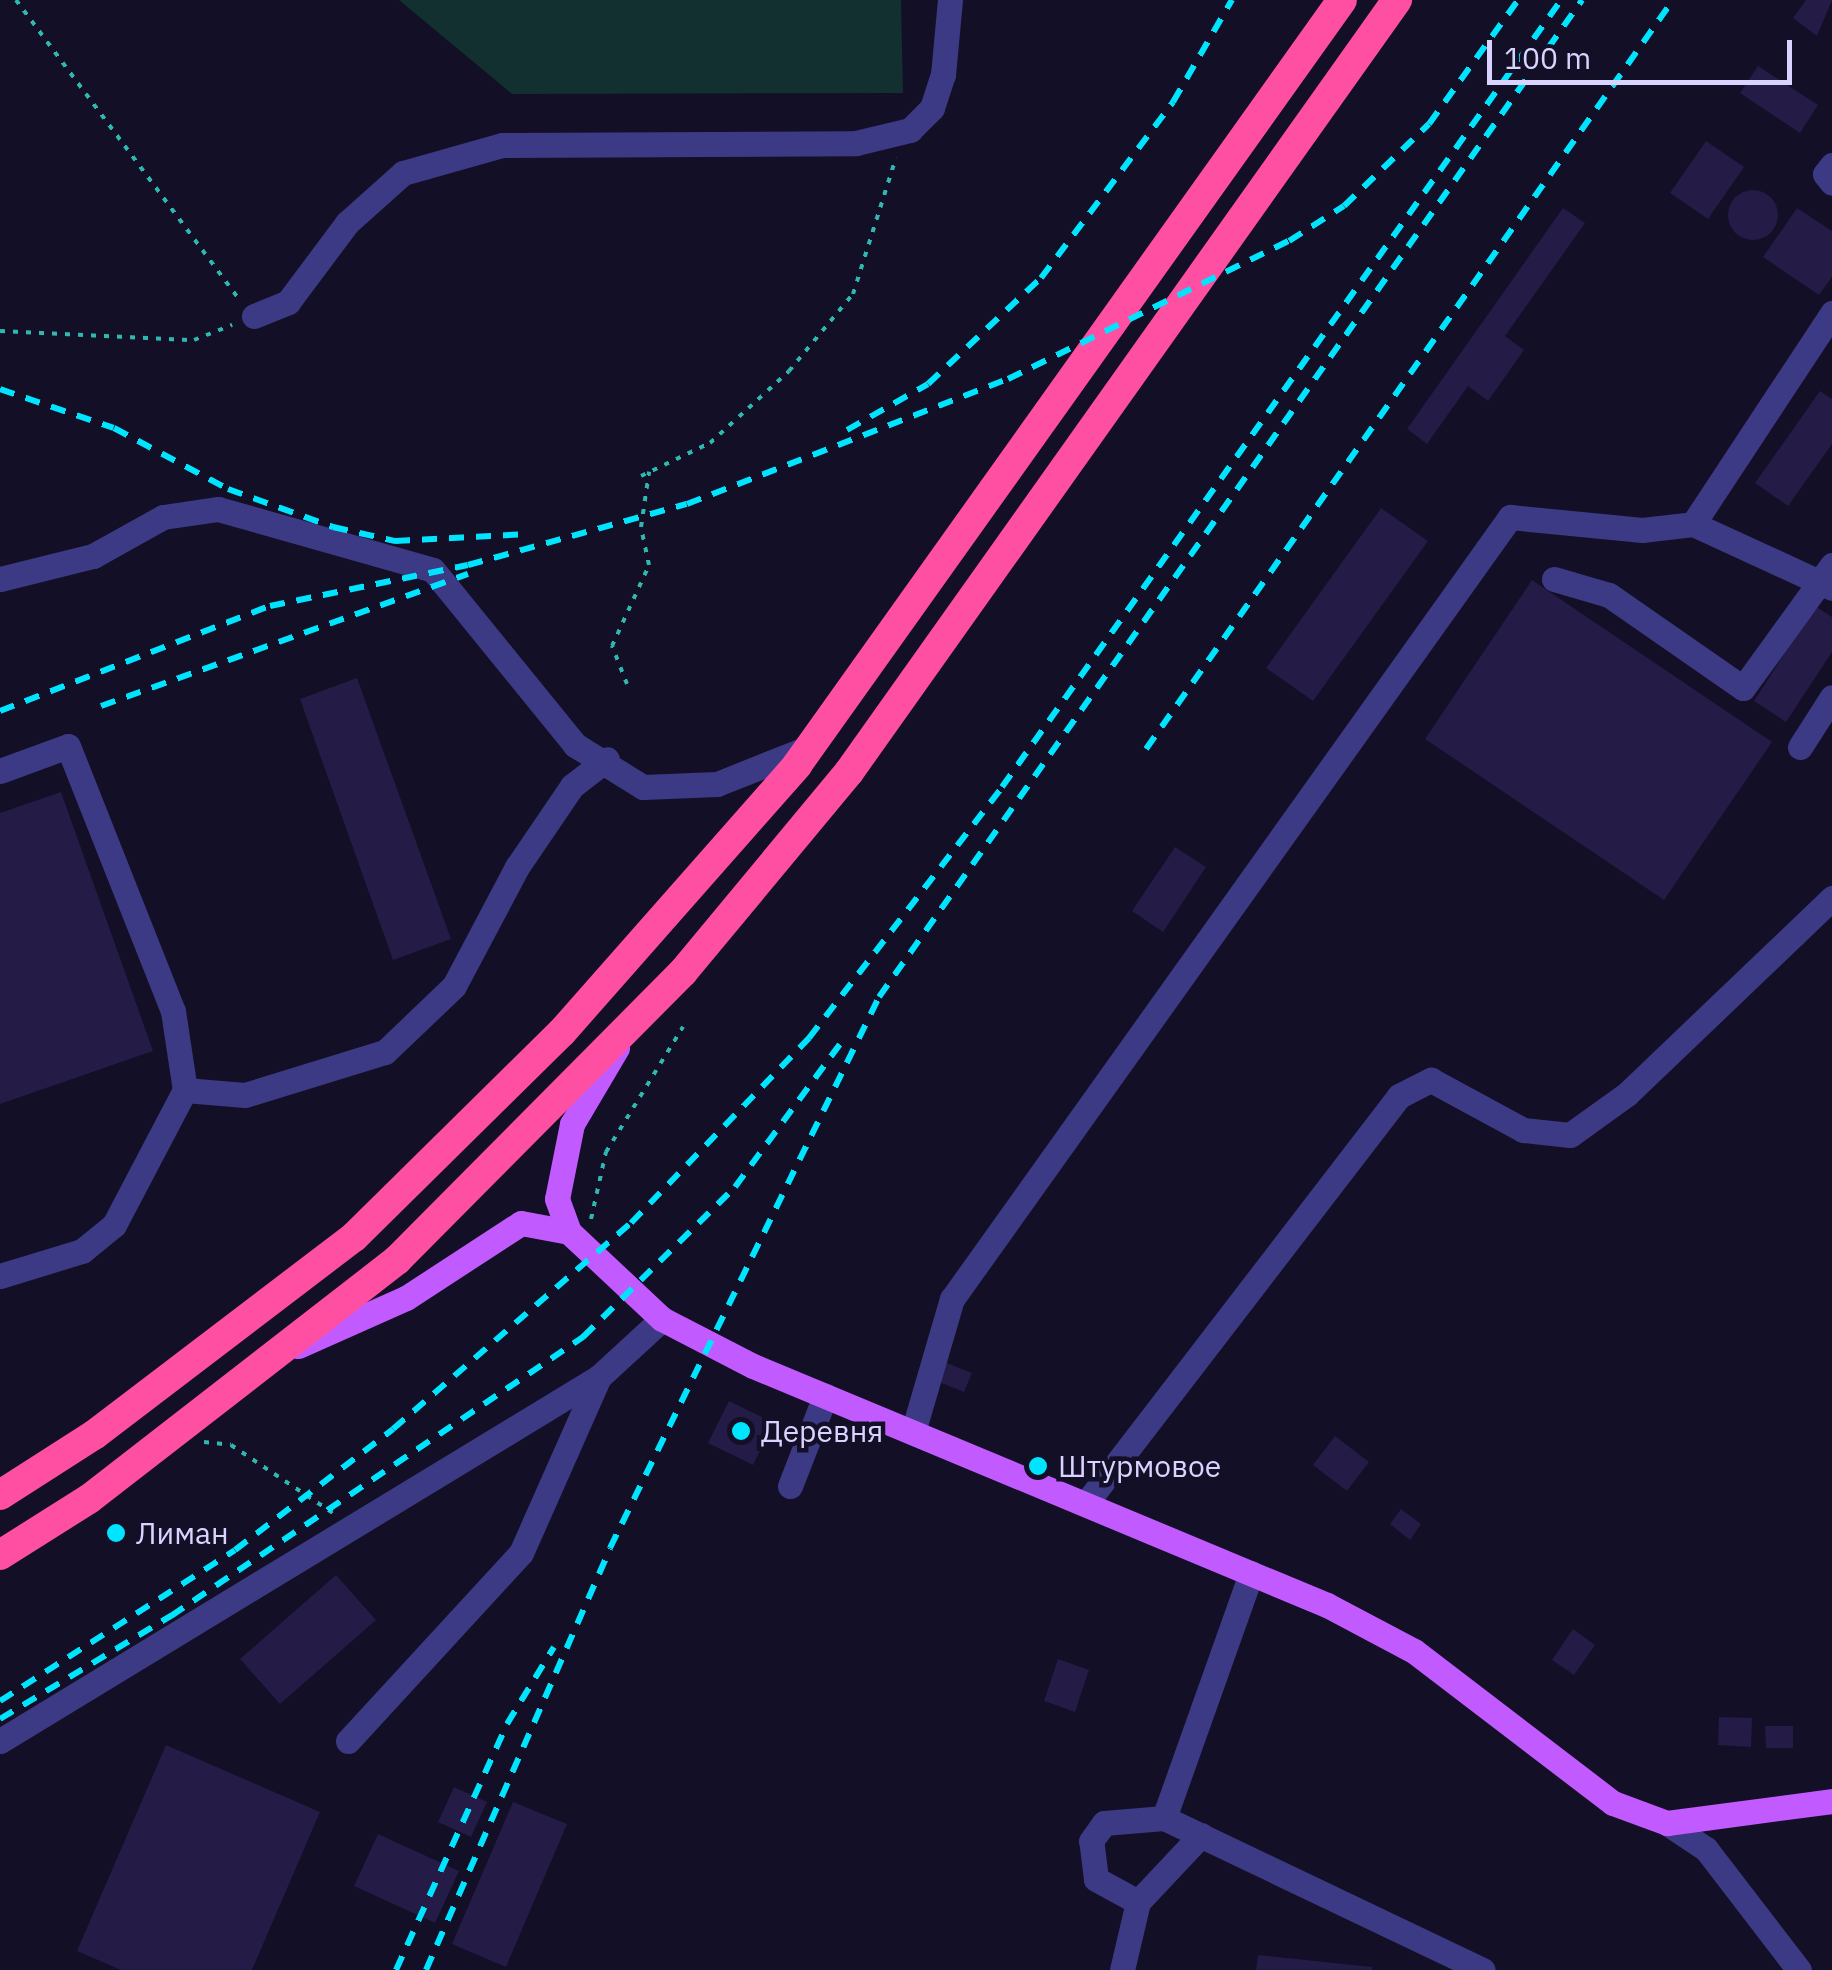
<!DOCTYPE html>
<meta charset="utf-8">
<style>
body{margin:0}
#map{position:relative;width:1832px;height:1970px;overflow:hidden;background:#130f26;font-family:"IBM Plex Sans",sans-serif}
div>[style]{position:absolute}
.green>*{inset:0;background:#12302f}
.building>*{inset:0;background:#241b47}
.round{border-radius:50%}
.path>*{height:4px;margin-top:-2px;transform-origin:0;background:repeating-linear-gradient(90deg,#2fb8b0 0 5px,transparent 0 13px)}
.minor>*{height:25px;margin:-12.5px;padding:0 12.5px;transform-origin:12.5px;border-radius:12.5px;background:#3d3a85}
.major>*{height:25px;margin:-12.5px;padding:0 12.5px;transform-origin:12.5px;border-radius:12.5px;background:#c25bff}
.highway>*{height:30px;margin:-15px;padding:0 15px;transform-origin:15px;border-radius:15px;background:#ff4fa3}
.rail>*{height:6px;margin-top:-3px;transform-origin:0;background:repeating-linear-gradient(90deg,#00e5ff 0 15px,transparent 0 27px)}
.dots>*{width:28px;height:28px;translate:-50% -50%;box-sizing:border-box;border:5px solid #130f26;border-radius:50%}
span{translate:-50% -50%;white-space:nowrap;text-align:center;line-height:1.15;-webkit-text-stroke:9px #130f26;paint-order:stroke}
.poi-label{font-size:30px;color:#d9d4ff}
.left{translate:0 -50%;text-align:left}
.scale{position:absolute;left:1487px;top:40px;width:305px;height:45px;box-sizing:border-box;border:5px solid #d9d4ff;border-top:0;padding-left:12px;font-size:30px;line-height:35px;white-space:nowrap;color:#d9d4ff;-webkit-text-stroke:8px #130f26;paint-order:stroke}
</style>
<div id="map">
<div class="green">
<div style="clip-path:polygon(399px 0,901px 0,903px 93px,512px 94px)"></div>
</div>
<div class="building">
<div style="clip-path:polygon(1806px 0,1832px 0,1817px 36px,1793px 18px)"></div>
<div style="clip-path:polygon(1758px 66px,1818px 105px,1800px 133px,1740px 93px)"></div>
<div style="clip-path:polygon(1706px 141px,1744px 167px,1708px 219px,1670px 193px)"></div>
<div class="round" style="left:1728px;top:190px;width:50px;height:50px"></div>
<div style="clip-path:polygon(1563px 208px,1585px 223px,1505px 336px,1524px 350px,1488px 401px,1468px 386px,1427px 444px,1407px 429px)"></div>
<div style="clip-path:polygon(1797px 208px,1832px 231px,1832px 277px,1819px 295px,1763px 257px)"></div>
<div style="clip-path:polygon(1820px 391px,1832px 399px,1832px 444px,1788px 506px,1755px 483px)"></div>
<div style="clip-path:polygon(1381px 508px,1428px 541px,1313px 701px,1266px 668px)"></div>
<div style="clip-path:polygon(1532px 580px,1772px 742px,1664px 900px,1425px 739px)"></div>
<div style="clip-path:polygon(1815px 606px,1832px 617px,1832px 652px,1786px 722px,1754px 701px)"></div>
<div style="clip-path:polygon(357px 678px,451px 939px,393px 960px,300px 699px)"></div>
<div style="clip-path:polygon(61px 792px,153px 1051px,0 1104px,0 813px)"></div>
<div style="clip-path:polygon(1175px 847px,1206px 867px,1163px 932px,1132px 911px)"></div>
<div style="clip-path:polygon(942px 1361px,972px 1373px,964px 1392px,934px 1380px)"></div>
<div style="clip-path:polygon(729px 1401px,774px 1423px,753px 1465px,708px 1443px)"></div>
<div style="clip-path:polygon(1335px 1436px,1369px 1462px,1347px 1491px,1313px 1465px)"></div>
<div style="clip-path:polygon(1401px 1509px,1421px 1524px,1410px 1540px,1390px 1524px)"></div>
<div style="clip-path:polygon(336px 1575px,376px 1620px,280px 1704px,240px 1659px)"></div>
<div style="clip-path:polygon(1573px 1629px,1595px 1645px,1574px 1675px,1552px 1660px)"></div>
<div style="clip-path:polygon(1058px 1659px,1089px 1670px,1075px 1712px,1044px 1701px)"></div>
<div style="clip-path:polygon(1719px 1717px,1752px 1718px,1751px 1747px,1718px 1745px)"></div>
<div style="clip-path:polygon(1765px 1726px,1793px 1726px,1793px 1748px,1766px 1748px)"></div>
<div style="clip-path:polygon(166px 1745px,320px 1812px,252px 1970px,121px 1970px,77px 1951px)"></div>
<div style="clip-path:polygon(454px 1787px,487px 1802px,471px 1837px,438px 1822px)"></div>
<div style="clip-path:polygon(513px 1802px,567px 1824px,506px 1967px,452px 1944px)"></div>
<div style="clip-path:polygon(378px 1834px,459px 1871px,435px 1923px,354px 1886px)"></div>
<div style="clip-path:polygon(1258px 1955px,1372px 1967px,1372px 1970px,1256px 1970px)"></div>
</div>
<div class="path">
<div style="left:16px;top:0;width:374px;rotate:53.3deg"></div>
<div style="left:0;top:331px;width:194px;rotate:2.7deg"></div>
<div style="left:194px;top:340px;width:41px;rotate:-21.5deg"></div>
<div style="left:641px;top:476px;width:76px;rotate:-25.6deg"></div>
<div style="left:710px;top:443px;width:107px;rotate:-42.3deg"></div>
<div style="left:789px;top:371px;width:100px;rotate:-50.3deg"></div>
<div style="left:853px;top:294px;width:143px;rotate:-72.5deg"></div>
<div style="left:627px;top:684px;width:41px;rotate:-111.5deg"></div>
<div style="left:612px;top:646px;width:89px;rotate:-65.4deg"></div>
<div style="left:649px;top:565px;width:39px;rotate:-102deg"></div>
<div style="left:641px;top:527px;width:56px;rotate:-81.7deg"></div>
<div style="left:591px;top:1219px;width:69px;rotate:-77.4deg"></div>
<div style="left:606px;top:1152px;width:147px;rotate:-58.4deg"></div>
<div style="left:204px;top:1442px;width:27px;rotate:6deg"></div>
<div style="left:231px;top:1445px;width:123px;rotate:33.7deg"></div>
</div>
<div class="minor">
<div style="left:1832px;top:165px;width:11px;rotate:128deg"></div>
<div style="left:1825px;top:174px;width:11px;rotate:52deg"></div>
<div style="left:254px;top:316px;width:37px;rotate:-22deg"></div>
<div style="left:288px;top:302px;width:99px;rotate:-53.2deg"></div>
<div style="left:347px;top:223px;width:75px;rotate:-41.8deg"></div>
<div style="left:403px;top:173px;width:103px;rotate:-15.8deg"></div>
<div style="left:502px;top:145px;width:354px;rotate:-0.3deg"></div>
<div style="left:856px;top:143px;width:56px;rotate:-13.5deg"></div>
<div style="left:910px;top:130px;width:31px;rotate:-45deg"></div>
<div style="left:932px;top:108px;width:35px;rotate:-72deg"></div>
<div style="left:943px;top:75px;width:75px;rotate:-84.7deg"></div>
<div style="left:1693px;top:524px;width:253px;rotate:-56.6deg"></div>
<div style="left:0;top:579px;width:96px;rotate:-13.9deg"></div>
<div style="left:93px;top:556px;width:80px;rotate:-29.1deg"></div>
<div style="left:163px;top:517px;width:56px;rotate:-8.3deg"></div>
<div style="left:218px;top:509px;width:223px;rotate:15.8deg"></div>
<div style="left:433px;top:570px;width:225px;rotate:50.9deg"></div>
<div style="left:575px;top:745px;width:80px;rotate:31.7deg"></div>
<div style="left:643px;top:787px;width:74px;rotate:-2.3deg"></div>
<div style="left:717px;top:784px;width:100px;rotate:-21.7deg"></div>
<div style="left:1554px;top:579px;width:57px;rotate:16.2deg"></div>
<div style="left:1609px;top:595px;width:163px;rotate:34.8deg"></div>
<div style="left:1743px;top:688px;width:152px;rotate:-54.1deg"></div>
<div style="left:1800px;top:747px;width:59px;rotate:-57.4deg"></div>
<div style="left:0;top:771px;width:72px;rotate:-20.2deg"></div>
<div style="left:68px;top:746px;width:285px;rotate:68.4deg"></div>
<div style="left:173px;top:1011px;width:80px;rotate:81.4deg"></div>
<div style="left:185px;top:1090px;width:60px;rotate:4.8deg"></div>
<div style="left:245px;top:1095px;width:146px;rotate:-17.1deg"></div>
<div style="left:385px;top:1052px;width:95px;rotate:-43.7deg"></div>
<div style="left:454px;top:986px;width:135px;rotate:-62.1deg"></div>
<div style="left:517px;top:867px;width:98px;rotate:-55.8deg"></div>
<div style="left:572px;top:786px;width:44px;rotate:-37.6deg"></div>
<div style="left:0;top:1276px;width:86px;rotate:-17deg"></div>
<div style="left:82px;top:1251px;width:41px;rotate:-39.1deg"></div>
<div style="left:114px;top:1225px;width:153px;rotate:-62.3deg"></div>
<div style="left:913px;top:1432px;width:139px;rotate:-73.7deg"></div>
<div style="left:952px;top:1299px;width:961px;rotate:-54.49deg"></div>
<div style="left:1510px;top:517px;width:133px;rotate:5.6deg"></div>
<div style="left:1642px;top:530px;width:51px;rotate:-6.7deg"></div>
<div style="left:1693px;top:524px;width:153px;rotate:24.7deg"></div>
<div style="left:790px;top:1486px;width:97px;rotate:-68.7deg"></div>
<div style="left:1087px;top:1502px;width:512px;rotate:-52.46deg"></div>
<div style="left:1399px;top:1096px;width:36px;rotate:-27deg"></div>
<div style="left:1431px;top:1080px;width:105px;rotate:28.5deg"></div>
<div style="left:1523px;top:1130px;width:47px;rotate:6.1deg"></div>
<div style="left:1570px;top:1135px;width:70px;rotate:-35.7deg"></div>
<div style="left:1627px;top:1094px;width:284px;rotate:-43.7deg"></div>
<div style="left:0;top:1741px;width:701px;rotate:-31.29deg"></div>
<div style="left:599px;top:1377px;width:86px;rotate:-42.6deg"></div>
<div style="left:348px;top:1741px;width:255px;rotate:-47.4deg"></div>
<div style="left:521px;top:1553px;width:193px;rotate:-66.1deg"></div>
<div style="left:1164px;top:1818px;width:260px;rotate:-70.4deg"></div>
<div style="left:1667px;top:1823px;width:47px;rotate:33.7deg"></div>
<div style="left:1706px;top:1849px;width:153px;rotate:52.5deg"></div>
<div style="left:1138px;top:1902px;width:48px;rotate:-151.3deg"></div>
<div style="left:1096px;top:1879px;width:38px;rotate:-97deg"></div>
<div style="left:1091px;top:1841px;width:22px;rotate:-54deg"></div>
<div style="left:1104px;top:1823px;width:60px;rotate:-4.8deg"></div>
<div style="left:1164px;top:1818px;width:353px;rotate:25.5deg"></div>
<div style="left:1122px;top:1970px;width:70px;rotate:-76.8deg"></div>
<div style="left:1138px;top:1902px;width:92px;rotate:-46.8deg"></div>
</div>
<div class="major">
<div style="left:617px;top:1048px;width:88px;rotate:120.6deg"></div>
<div style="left:572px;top:1124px;width:76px;rotate:101.3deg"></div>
<div style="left:557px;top:1199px;width:35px;rotate:70deg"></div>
<div style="left:569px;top:1232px;width:127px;rotate:43.1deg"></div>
<div style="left:662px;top:1319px;width:102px;rotate:27.3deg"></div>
<div style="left:753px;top:1366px;width:622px;rotate:22.61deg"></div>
<div style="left:1327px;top:1605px;width:98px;rotate:27.9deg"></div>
<div style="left:1414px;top:1651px;width:250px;rotate:37.4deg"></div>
<div style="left:1613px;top:1803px;width:58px;rotate:20.3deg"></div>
<div style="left:1667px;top:1823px;width:166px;rotate:-7.6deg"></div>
<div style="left:298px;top:1346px;width:118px;rotate:-24deg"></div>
<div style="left:406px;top:1298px;width:137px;rotate:-33.1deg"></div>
<div style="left:521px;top:1223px;width:49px;rotate:10.6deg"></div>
</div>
<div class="highway">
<div style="left:0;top:1495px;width:112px;rotate:-32.6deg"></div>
<div style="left:94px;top:1435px;width:327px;rotate:-37.3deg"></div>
<div style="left:354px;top:1237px;width:292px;rotate:-44.6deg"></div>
<div style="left:562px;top:1032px;width:356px;rotate:-48.6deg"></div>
<div style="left:797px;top:765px;width:939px;rotate:-54.53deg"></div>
<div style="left:0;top:1555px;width:105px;rotate:-32.2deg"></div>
<div style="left:89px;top:1499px;width:390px;rotate:-37.8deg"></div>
<div style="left:397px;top:1260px;width:406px;rotate:-45.2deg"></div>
<div style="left:683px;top:972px;width:260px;rotate:-50.3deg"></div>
<div style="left:849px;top:772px;width:947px;rotate:-54.63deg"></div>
</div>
<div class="rail">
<div style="left:0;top:389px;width:120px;rotate:18.9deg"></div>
<div style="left:114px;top:428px;width:129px;rotate:28.2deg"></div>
<div style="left:228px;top:489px;width:112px;rotate:19.9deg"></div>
<div style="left:333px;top:527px;width:64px;rotate:12.7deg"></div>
<div style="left:395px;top:541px;width:134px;rotate:-3deg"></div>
<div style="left:847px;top:430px;width:93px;rotate:-29.6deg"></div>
<div style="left:928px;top:384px;width:155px;rotate:-43.2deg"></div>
<div style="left:1041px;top:278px;width:220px;rotate:-53.1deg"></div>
<div style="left:1173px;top:102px;width:118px;rotate:-60deg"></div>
<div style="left:101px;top:706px;width:390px;rotate:-19.8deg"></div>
<div style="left:0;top:711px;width:290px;rotate:-21.3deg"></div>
<div style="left:270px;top:606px;width:202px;rotate:-11.7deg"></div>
<div style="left:468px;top:565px;width:227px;rotate:-15.6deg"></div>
<div style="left:687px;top:504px;width:344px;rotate:-21.3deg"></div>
<div style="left:1008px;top:379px;width:313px;rotate:-26.2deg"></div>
<div style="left:1289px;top:241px;width:65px;rotate:-32.5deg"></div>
<div style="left:1344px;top:206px;width:118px;rotate:-44deg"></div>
<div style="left:1429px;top:124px;width:153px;rotate:-54.3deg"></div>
<div style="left:1146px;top:749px;width:916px;rotate:-54.87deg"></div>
<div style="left:0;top:1701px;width:279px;rotate:-32.7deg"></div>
<div style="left:235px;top:1550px;width:199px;rotate:-37.4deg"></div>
<div style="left:393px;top:1429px;width:315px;rotate:-40.9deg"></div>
<div style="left:631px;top:1223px;width:257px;rotate:-46.1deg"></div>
<div style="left:809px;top:1038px;width:317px;rotate:-52.4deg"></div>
<div style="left:1002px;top:787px;width:965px;rotate:-54.61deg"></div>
<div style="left:0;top:1719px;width:200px;rotate:-31.1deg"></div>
<div style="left:171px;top:1616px;width:498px;rotate:-34.1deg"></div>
<div style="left:583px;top:1337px;width:214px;rotate:-44.6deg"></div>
<div style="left:735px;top:1187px;width:177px;rotate:-53.7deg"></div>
<div style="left:396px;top:1970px;width:270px;rotate:-65.7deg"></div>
<div style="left:507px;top:1724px;width:90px;rotate:-58.6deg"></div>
<div style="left:426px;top:1970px;width:460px;rotate:-66.4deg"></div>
<div style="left:610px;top:1548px;width:613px;rotate:-63.98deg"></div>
<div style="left:879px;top:997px;width:1220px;rotate:-54.81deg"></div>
</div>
<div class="dots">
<div style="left:741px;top:1431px;background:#00e5ff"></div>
<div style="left:1038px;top:1466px;background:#00e5ff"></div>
<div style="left:116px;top:1533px;background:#00e5ff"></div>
</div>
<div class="poi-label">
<span class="left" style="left:761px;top:1431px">Деревня</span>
<span class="left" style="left:1058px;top:1466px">Штурмовое</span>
<span class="left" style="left:136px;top:1533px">Лиман</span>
</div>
<div class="scale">100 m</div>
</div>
